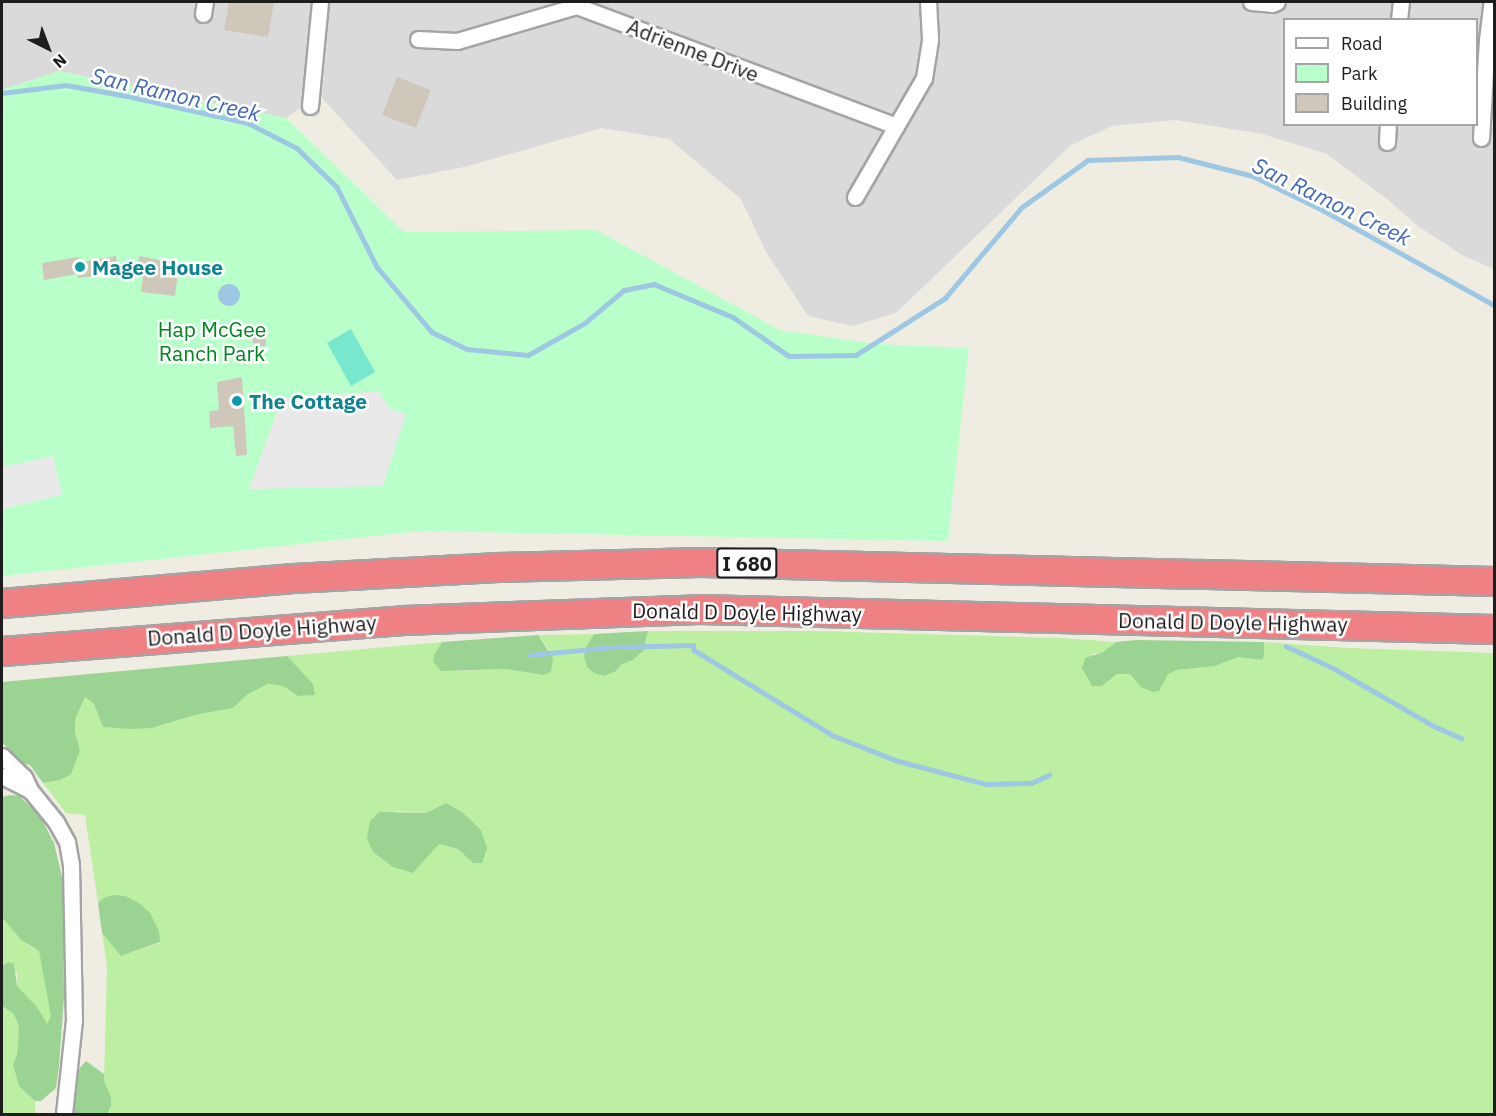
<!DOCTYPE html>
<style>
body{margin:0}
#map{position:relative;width:1496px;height:1116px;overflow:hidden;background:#efede2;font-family:"IBM Plex Sans",sans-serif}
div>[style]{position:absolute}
.residential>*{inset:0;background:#dbdada}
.grass>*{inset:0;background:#bcefa2}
.forest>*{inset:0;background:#9bd392}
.park>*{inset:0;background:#b9ffca}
.pitch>*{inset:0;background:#77e7ce}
.parking>*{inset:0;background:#e9e9e9}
.water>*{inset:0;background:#9dc7e2}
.round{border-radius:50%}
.stream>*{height:4.5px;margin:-2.25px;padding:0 2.25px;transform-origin:2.25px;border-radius:2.25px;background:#9dc7e2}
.building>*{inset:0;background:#d0c7bb}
.roads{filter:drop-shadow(2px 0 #a4a4a4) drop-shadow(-2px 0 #a4a4a4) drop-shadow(0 2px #a4a4a4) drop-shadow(0 -2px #a4a4a4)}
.minor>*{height:15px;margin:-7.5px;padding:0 7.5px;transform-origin:7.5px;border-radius:7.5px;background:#fff}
.motorway>*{height:27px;margin:-13.5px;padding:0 13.5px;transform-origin:13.5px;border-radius:13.5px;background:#ef8184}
.dots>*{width:16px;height:16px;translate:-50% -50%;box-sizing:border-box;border:3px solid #fff;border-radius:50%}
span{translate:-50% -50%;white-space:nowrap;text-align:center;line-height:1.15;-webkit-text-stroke:5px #fff;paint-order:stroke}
.shield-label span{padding:2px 4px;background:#fff;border:2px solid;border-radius:4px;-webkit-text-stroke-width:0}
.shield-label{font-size:20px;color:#1d1d1d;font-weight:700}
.street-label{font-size:21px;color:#1d1d1d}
.culture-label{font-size:21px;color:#0d838f;font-weight:700}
.left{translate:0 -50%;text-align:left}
.park-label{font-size:21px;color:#008621}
.water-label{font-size:22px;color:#4068b6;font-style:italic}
.frame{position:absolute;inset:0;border:3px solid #1d1d1d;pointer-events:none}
.legend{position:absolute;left:1283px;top:18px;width:195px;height:108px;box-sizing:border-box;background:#fff;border:2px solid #a5a5a5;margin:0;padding:8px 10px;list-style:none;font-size:18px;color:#1d1d1d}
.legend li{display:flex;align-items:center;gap:12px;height:30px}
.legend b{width:30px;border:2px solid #a5a5a5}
.north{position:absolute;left:18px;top:18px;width:60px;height:60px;-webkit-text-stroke:4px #fff;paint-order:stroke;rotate:138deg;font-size:16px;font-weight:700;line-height:24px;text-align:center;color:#1d1d1d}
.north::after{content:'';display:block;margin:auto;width:21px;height:27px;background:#1d1d1d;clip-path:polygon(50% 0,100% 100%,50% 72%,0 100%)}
</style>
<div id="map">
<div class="residential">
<div style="clip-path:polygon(2px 2px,315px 2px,306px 104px,286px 118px,59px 71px,2px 90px)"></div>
<div style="clip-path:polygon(evenodd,330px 2px,1494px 2px,1494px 269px,1464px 256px,1419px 227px,1387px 199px,1327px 154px,1262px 134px,1176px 120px,1112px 126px,1071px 145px,896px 313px,852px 326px,808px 316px,766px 252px,741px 199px,669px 139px,601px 128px,464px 167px,397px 180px,322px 98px,330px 2px,1284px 20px,1476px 20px,1476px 124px,1284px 124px,1284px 20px)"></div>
</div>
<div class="grass">
<div style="clip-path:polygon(evenodd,648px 631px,815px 631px,1061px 638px,1116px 642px,1103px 652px,1092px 654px,1102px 686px,1117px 674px,1130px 674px,1153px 692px,1168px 674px,1177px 670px,1215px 666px,1238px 657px,1262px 660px,1264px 642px,1349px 648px,1494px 653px,1494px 1114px,107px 1114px,111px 1106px,111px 1097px,104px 1081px,107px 966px,102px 933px,121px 956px,160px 943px,105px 897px,98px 903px,85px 815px,66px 813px,43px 783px,60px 780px,80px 750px,75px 732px,75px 720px,85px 697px,94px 704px,103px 727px,152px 728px,195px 715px,233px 708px,248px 694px,268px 684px,283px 686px,298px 696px,298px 669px,287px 656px,442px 642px,435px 653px,458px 671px,507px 669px,543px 675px,549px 650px,538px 635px,594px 634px,587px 645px,616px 671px,622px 664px,633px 660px,642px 651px,648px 631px,446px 803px,462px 812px,481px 830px,473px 863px,458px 849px,438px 844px,413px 872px,396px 811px,426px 813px,446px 803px)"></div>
<div style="clip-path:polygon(2px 917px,29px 946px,39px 951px,51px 1005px,51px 1016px,47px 1025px,36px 1007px,17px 986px,17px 973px,8px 962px,2px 966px)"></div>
<div style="clip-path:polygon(2px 1006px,14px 1014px,19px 1027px,17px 1054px,13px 1065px,19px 1086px,35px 1101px,35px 1114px,2px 1114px)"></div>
</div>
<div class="forest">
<div style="clip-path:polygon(648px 631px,643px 651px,633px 660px,622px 664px,616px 671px,604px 676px,594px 673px,587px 667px,584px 656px,587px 645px,594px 634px)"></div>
<div style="clip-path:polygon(538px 635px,553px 658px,551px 672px,543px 675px,507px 669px,441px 671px,433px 662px,435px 653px,442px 642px)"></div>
<div style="clip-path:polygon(1136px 640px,1264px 642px,1264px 656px,1262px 660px,1238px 657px,1215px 666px,1177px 670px,1168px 674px,1159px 691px,1153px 692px,1141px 687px,1130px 674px,1117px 674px,1102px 686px,1092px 686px,1082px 668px,1085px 658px,1103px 652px,1116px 642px)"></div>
<div style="clip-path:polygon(287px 656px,313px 684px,315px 695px,298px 696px,283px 686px,268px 684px,248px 694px,233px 708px,195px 715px,152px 728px,130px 729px,103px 727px,94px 704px,85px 697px,75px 720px,75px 732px,80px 750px,71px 774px,60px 780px,43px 783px,30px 765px,20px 763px,2px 742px,2px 682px)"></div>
<div style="clip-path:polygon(10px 795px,19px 796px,39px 814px,54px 843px,63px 881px,64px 997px,59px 1066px,56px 1088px,41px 1101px,35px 1101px,19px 1086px,13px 1065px,17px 1054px,19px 1027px,14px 1014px,2px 1006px,2px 966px,8px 962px,14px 964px,17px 986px,37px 1007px,47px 1024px,51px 1016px,39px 951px,21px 940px,2px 917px,2px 797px)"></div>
<div style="clip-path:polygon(446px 803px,462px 812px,481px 830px,487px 848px,482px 863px,473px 863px,458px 849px,439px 844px,413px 873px,393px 867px,373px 852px,367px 838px,370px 821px,379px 812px,426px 813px)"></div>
<div style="clip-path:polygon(115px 895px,125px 896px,139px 903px,150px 913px,159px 931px,160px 942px,121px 956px,102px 933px,98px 903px,105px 897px)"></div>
<div style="clip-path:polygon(86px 1061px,104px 1074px,104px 1081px,111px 1097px,111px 1106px,107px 1114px,74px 1114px,77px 1071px)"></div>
</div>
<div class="park">
<div style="clip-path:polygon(59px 71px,286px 118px,404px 232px,596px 230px,780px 330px,877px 344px,969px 348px,948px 541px,421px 531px,2px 576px,2px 90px)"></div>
</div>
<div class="pitch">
<div style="clip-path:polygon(351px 329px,375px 372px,351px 386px,327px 343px)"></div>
</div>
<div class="parking">
<div style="clip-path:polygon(379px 391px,389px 408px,406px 414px,383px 486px,249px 489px,282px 398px)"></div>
<div style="clip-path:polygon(53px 456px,62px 495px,2px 509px,2px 467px)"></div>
</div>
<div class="water">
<div class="round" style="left:218px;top:284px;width:22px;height:22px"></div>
</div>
<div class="stream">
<div style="left:2px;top:93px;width:64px;rotate:-7.1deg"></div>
<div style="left:66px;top:85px;width:67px;rotate:10.3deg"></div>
<div style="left:132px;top:97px;width:119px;rotate:12.6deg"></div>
<div style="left:248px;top:123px;width:55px;rotate:27deg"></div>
<div style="left:297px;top:148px;width:56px;rotate:44.3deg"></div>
<div style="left:337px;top:187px;width:89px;rotate:63.4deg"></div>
<div style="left:377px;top:267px;width:85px;rotate:49.8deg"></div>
<div style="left:432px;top:332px;width:39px;rotate:26deg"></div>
<div style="left:467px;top:349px;width:61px;rotate:5.6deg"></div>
<div style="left:528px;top:355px;width:65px;rotate:-29.3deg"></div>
<div style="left:585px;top:323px;width:51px;rotate:-40.2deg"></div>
<div style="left:624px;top:290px;width:31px;rotate:-11deg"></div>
<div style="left:654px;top:284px;width:86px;rotate:22.7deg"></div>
<div style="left:733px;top:317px;width:68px;rotate:34.9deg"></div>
<div style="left:789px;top:356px;width:67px;rotate:-0.9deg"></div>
<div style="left:856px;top:355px;width:106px;rotate:-32.6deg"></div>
<div style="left:945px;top:298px;width:119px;rotate:-49.8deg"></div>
<div style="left:1022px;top:207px;width:81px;rotate:-35.5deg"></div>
<div style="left:1088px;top:160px;width:90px;rotate:-1.9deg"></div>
<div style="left:1178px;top:157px;width:77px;rotate:14.2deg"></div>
<div style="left:1253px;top:176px;width:76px;rotate:25.9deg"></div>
<div style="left:1321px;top:209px;width:198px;rotate:29deg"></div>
<div style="left:1286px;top:646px;width:54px;rotate:25.1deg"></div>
<div style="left:1335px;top:669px;width:114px;rotate:29.9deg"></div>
<div style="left:1434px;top:726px;width:30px;rotate:24deg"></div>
<div style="left:529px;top:655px;width:84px;rotate:-5.4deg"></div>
<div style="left:613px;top:647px;width:80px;rotate:-1.4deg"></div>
<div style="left:693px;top:645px;width:5px;rotate:79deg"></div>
<div style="left:694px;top:650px;width:162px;rotate:31.6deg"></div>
<div style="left:832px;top:735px;width:68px;rotate:21.6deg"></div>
<div style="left:895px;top:760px;width:94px;rotate:14.8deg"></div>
<div style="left:986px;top:784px;width:45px;rotate:-1.3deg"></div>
<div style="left:1031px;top:783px;width:20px;rotate:-24deg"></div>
</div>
<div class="building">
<div style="clip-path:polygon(229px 2px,274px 2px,268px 37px,224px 30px)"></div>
<div style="clip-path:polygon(397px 77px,431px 90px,416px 128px,382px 115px)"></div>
<div style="clip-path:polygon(116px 256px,118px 270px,113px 271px,112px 274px,78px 278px,77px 274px,44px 280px,42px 263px,79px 257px,80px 262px)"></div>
<div style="clip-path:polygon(139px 256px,179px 264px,175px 296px,141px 292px,144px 270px,137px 269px)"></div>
<div style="clip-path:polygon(265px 332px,266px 346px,253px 347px,252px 333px)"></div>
<div style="clip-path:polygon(242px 377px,247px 455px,236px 456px,233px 426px,210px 428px,209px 411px,219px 410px,217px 382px)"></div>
</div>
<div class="roads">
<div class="minor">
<div style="left:1251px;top:2px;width:21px;rotate:5deg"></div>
<div style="left:1272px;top:4px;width:5px;rotate:-22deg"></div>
<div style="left:203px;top:14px;width:12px;rotate:-81deg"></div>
<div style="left:1399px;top:20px;width:18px;rotate:-84deg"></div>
<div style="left:418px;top:39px;width:39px;rotate:3deg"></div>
<div style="left:457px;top:41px;width:125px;rotate:-16.3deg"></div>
<div style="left:577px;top:6px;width:341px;rotate:20.6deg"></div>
<div style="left:310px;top:106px;width:104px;rotate:-84.5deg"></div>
<div style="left:1481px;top:138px;width:98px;rotate:-86.5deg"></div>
<div style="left:1487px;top:40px;width:38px;rotate:-83deg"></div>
<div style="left:1387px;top:142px;width:18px;rotate:-87deg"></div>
<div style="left:855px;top:197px;width:138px;rotate:-59.9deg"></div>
<div style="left:924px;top:78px;width:39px;rotate:-81deg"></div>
<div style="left:930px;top:39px;width:37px;rotate:-93deg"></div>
<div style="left:2px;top:756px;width:30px;rotate:44deg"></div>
<div style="left:24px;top:777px;width:14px;rotate:65deg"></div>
<div style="left:30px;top:790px;width:41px;rotate:50.9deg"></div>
<div style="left:56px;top:822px;width:23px;rotate:61deg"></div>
<div style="left:67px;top:842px;width:23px;rotate:80deg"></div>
<div style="left:71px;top:865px;width:155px;rotate:88.9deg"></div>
<div style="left:74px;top:1020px;width:95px;rotate:96.1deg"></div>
<div style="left:2px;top:776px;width:31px;rotate:27deg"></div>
</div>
<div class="motorway">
<div style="left:2px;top:603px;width:292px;rotate:-4.9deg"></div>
<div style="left:293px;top:578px;width:206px;rotate:-3.1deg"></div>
<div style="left:499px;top:567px;width:201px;rotate:-1.4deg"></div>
<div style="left:700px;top:562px;width:794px;rotate:1.37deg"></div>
<div style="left:2px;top:651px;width:402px;rotate:-4.4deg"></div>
<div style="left:403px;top:620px;width:297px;rotate:-2.1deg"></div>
<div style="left:700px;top:609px;width:794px;rotate:1.44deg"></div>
</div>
</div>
<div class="dots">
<div style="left:80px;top:267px;background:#0f9aa8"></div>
<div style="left:237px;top:401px;background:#0f9aa8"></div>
</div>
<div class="shield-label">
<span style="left:747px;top:563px">I 680</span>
</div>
<div class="street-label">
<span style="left:693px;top:50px;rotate:21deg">Adrienne Drive</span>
<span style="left:747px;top:612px;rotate:1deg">Donald D Doyle Highway</span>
<span style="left:1233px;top:622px;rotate:1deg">Donald D Doyle Highway</span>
<span style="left:262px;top:630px;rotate:-4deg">Donald D Doyle Highway</span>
</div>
<div class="culture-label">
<span class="left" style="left:92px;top:267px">Magee House</span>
<span class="left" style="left:249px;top:401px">The Cottage</span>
</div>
<div class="park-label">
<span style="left:212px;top:341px">Hap McGee<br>Ranch Park</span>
</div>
<div class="water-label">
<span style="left:176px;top:94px;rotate:13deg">San Ramon Creek</span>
<span style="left:1332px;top:201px;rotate:26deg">San Ramon Creek</span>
</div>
<div class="frame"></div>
<ul class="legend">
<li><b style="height:8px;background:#fff"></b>Road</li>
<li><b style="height:16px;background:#b9ffca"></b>Park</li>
<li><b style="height:16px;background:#d0c7bb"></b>Building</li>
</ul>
<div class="north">N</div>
</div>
